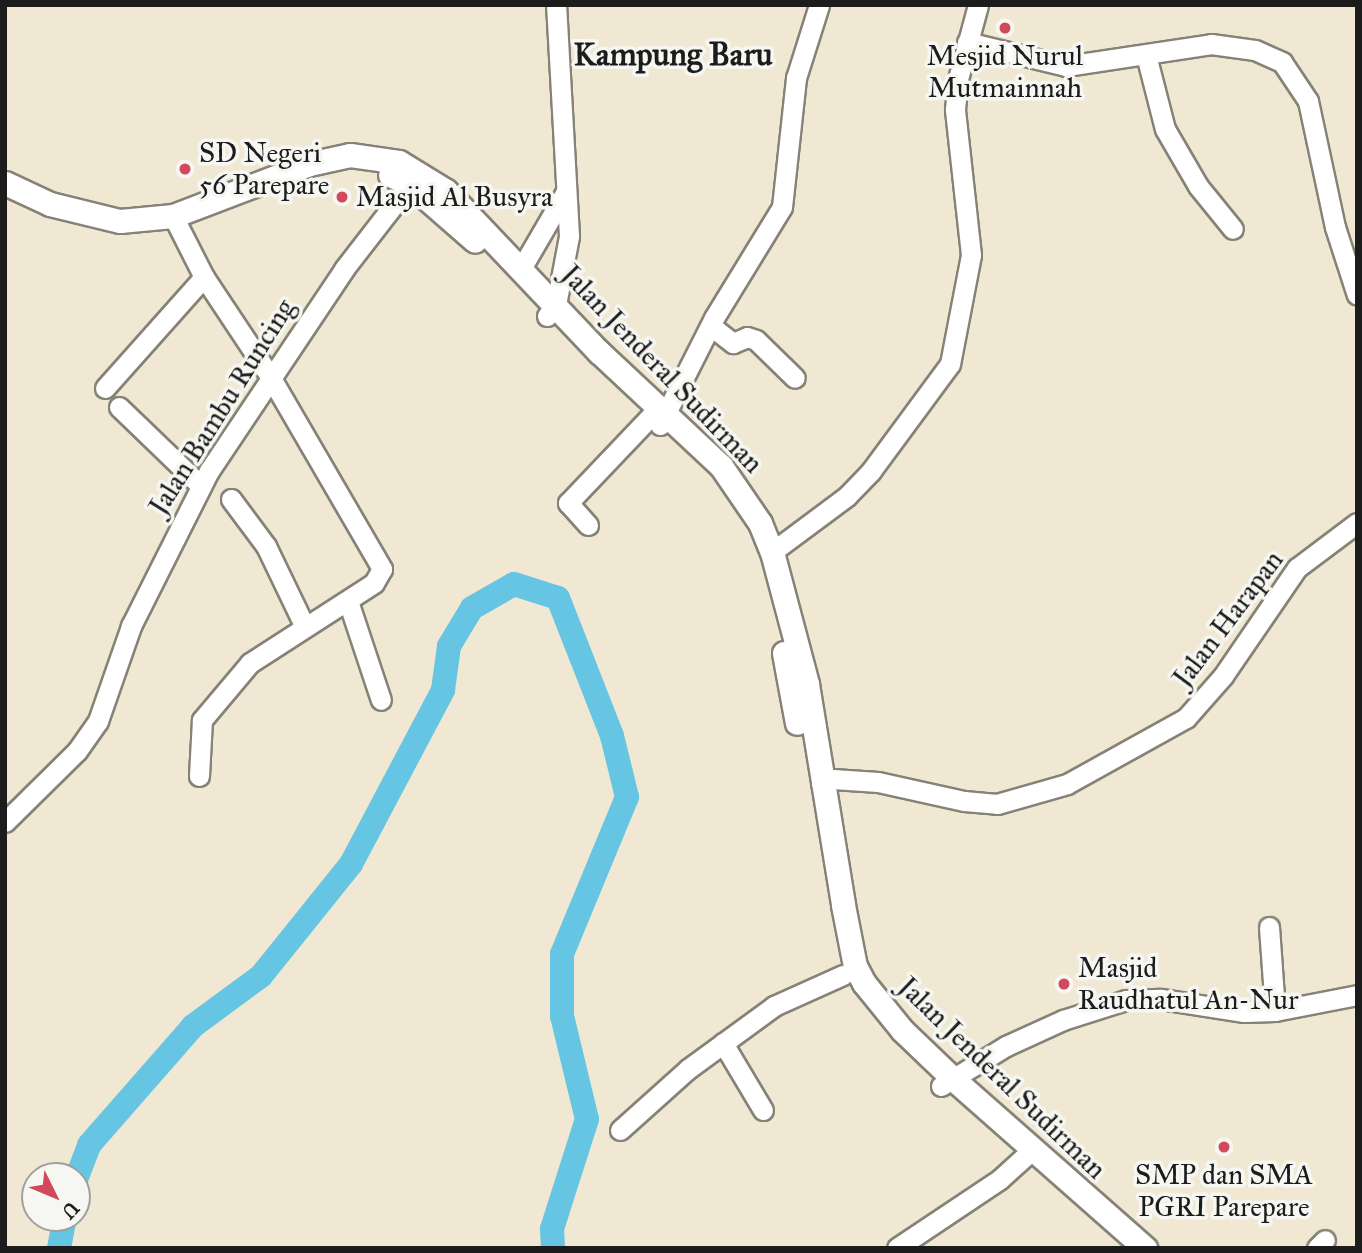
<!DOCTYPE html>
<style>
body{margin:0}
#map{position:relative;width:1362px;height:1253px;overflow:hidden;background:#f0e8d2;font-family:"IM FELL Great Primer",serif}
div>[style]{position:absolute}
.river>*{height:24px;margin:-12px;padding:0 12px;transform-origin:12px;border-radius:12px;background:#65c5e3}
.roads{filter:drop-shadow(2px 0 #868277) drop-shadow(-2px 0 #868277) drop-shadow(0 2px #868277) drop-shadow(0 -2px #868277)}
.minor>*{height:19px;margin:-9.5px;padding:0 9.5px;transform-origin:9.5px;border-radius:9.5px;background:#fff}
.major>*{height:23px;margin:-11.5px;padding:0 11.5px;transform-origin:11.5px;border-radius:11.5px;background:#fff}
.dots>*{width:19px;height:19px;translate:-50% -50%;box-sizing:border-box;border:4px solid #f6f6f2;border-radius:50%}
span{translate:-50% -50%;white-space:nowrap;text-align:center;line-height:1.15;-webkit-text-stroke:7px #f6f6f2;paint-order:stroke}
.poi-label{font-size:28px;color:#1c1c1c}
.left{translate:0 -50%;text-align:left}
.street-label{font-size:28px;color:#1c1c1c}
.quarter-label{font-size:32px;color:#1c1c1c;font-weight:700}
.frame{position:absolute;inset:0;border:7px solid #1c1c1c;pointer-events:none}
.north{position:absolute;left:21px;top:1162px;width:70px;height:70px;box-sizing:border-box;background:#f6f6f2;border:2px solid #9f9f9c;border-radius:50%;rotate:133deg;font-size:19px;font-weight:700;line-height:28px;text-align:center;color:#1c1c1c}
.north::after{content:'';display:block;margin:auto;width:24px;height:32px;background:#d1495b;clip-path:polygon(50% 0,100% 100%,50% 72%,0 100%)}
</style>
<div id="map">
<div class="river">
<div style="left:77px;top:1177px;width:34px;rotate:-69deg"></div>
<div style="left:89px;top:1145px;width:158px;rotate:-48.8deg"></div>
<div style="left:193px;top:1026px;width:84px;rotate:-36.3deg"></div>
<div style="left:261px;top:976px;width:144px;rotate:-51.2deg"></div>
<div style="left:351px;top:864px;width:197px;rotate:-62.1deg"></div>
<div style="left:443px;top:690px;width:44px;rotate:-82.2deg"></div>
<div style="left:449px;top:646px;width:44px;rotate:-58.8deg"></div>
<div style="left:472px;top:608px;width:48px;rotate:-29.7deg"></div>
<div style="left:514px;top:584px;width:46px;rotate:17.7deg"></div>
<div style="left:558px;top:598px;width:148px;rotate:68.6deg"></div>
<div style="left:612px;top:736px;width:63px;rotate:76.2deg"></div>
<div style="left:627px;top:797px;width:170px;rotate:112.5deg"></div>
<div style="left:562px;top:954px;width:62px;rotate:90deg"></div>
<div style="left:562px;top:1016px;width:106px;rotate:76.4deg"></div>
<div style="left:587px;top:1119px;width:115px;rotate:107.7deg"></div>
<div style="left:552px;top:1229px;width:19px;rotate:87deg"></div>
<div style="left:59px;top:1248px;width:31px;rotate:-79deg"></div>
</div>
<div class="roads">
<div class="minor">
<div style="left:967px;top:42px;width:102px;rotate:13.6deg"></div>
<div style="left:1066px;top:66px;width:147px;rotate:-8.6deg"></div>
<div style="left:1211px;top:44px;width:44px;rotate:7.8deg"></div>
<div style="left:1255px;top:50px;width:30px;rotate:24deg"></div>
<div style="left:1282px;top:62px;width:47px;rotate:56.3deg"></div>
<div style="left:1308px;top:101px;width:129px;rotate:77.9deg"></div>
<div style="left:1335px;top:227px;width:71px;rotate:72.1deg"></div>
<div style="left:1146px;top:55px;width:76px;rotate:75.6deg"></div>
<div style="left:1165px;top:129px;width:66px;rotate:59.9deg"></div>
<div style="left:1198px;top:186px;width:55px;rotate:50.9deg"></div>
<div style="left:173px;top:216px;width:68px;rotate:63.1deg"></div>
<div style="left:204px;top:277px;width:121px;rotate:56.4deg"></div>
<div style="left:271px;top:378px;width:221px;rotate:59.8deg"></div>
<div style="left:382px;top:569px;width:16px;rotate:120deg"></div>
<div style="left:374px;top:583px;width:148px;rotate:147.2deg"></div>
<div style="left:250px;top:663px;width:75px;rotate:130.1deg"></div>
<div style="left:202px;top:720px;width:56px;rotate:93.1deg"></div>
<div style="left:522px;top:267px;width:86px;rotate:-59.8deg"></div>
<div style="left:547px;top:316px;width:14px;rotate:-51deg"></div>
<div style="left:556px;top:305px;width:70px;rotate:-79.3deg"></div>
<div style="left:569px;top:236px;width:231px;rotate:-93.2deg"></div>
<div style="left:711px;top:326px;width:28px;rotate:38deg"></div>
<div style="left:733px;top:343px;width:15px;rotate:-23deg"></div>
<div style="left:747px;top:337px;width:9px;rotate:18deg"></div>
<div style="left:756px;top:340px;width:54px;rotate:44.3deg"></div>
<div style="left:105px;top:388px;width:149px;rotate:-48.3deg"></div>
<div style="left:119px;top:407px;width:114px;rotate:43.9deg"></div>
<div style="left:660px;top:425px;width:120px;rotate:-63.2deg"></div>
<div style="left:714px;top:318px;width:130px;rotate:-58.5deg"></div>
<div style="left:782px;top:207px;width:130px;rotate:-83.8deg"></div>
<div style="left:796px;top:78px;width:77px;rotate:-72.5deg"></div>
<div style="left:231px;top:499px;width:59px;rotate:53.3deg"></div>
<div style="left:266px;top:546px;width:88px;rotate:64.3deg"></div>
<div style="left:588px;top:525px;width:30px;rotate:-132deg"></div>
<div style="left:568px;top:503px;width:119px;rotate:-46.4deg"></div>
<div style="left:772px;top:552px;width:94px;rotate:-36.7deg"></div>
<div style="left:847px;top:496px;width:35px;rotate:-46deg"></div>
<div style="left:871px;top:471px;width:133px;rotate:-53.6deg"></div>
<div style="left:950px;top:364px;width:111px;rotate:-79.1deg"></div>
<div style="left:971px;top:255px;width:147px;rotate:-96.3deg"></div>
<div style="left:955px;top:109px;width:30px;rotate:-84deg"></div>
<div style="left:958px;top:79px;width:77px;rotate:-74.9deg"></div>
<div style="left:348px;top:601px;width:104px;rotate:71.6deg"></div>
<div style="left:821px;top:783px;width:13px;rotate:-18deg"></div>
<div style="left:833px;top:779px;width:45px;rotate:3.8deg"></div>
<div style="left:878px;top:782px;width:88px;rotate:12.5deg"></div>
<div style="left:964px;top:801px;width:33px;rotate:5deg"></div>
<div style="left:997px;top:804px;width:73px;rotate:-15.9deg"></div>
<div style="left:1067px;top:784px;width:136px;rotate:-29deg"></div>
<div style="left:1186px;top:718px;width:56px;rotate:-48.6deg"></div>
<div style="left:1223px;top:676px;width:131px;rotate:-55.6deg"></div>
<div style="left:1297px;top:568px;width:75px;rotate:-36.9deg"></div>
<div style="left:5px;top:822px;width:101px;rotate:-44.6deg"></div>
<div style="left:77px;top:751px;width:37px;rotate:-55deg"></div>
<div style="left:98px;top:721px;width:101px;rotate:-70.8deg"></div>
<div style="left:131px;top:626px;width:174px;rotate:-63.3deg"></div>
<div style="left:209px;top:471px;width:243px;rotate:-56.2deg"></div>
<div style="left:344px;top:269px;width:108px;rotate:-52.2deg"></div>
<div style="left:410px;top:184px;width:13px;rotate:-67deg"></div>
<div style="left:1269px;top:927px;width:84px;rotate:85.9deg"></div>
<div style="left:723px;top:1043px;width:78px;rotate:59.2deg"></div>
<div style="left:941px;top:1086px;width:76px;rotate:-31.6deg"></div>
<div style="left:1006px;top:1046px;width:63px;rotate:-24.5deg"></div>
<div style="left:1063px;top:1020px;width:66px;rotate:-17.6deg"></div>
<div style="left:1126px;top:1000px;width:35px;rotate:-2deg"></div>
<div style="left:1161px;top:999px;width:84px;rotate:8.9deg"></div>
<div style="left:1244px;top:1012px;width:31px;rotate:-2deg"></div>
<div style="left:1275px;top:1011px;width:84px;rotate:-11deg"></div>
<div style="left:620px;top:1130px;width:91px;rotate:-41.9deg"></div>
<div style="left:688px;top:1069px;width:107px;rotate:-36.2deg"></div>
<div style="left:774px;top:1006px;width:76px;rotate:-24.2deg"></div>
<div style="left:897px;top:1248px;width:124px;rotate:-33.8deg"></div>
<div style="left:1000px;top:1179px;width:43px;rotate:-42.2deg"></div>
<div style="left:1317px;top:1248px;width:11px;rotate:-45deg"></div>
</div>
<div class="major">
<div style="left:390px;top:175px;width:22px;rotate:24deg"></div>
<div style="left:410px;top:184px;width:86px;rotate:41.2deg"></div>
<div style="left:5px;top:183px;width:50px;rotate:25deg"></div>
<div style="left:50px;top:204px;width:72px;rotate:13.7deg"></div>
<div style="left:120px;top:221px;width:53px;rotate:-5.4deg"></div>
<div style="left:173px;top:216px;width:146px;rotate:-20.9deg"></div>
<div style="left:309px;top:164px;width:42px;rotate:-12.4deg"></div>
<div style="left:350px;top:155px;width:49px;rotate:8.1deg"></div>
<div style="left:399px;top:162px;width:55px;rotate:31.7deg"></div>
<div style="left:446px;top:191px;width:222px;rotate:46.5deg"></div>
<div style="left:599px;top:352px;width:167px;rotate:43.1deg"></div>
<div style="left:721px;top:466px;width:69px;rotate:55.6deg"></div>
<div style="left:760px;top:523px;width:31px;rotate:68deg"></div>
<div style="left:772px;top:552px;width:137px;rotate:75.1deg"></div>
<div style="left:807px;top:684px;width:224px;rotate:80.7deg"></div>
<div style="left:843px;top:905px;width:62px;rotate:78.9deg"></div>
<div style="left:855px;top:966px;width:19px;rotate:62deg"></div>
<div style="left:864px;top:983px;width:60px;rotate:51deg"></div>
<div style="left:902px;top:1030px;width:68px;rotate:43.8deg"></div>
<div style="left:951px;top:1077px;width:259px;rotate:41.4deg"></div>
<div style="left:784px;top:653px;width:71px;rotate:79.5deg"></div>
</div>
</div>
<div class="dots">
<div style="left:1005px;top:28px;background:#d1495b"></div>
<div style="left:185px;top:169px;background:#d1495b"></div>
<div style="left:342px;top:197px;background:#d1495b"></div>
<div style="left:1064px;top:984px;background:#d1495b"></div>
<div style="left:1224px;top:1147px;background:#d1495b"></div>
</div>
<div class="poi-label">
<span style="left:1005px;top:72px">Mesjid Nurul<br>Mutmainnah</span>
<span class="left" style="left:199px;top:169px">SD Negeri<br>56 Parepare</span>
<span class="left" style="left:356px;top:197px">Masjid Al Busyra</span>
<span class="left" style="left:1078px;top:984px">Masjid<br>Raudhatul An-Nur</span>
<span style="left:1224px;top:1191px">SMP dan SMA<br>PGRI Parepare</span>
</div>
<div class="street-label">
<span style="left:662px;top:369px;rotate:46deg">Jalan Jenderal Sudirman</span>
<span style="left:222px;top:407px;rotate:-58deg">Jalan Bambu Runcing</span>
<span style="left:1228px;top:619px;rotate:-53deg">Jalan Harapan</span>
<span style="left:1002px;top:1078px;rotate:44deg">Jalan Jenderal Sudirman</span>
</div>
<div class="quarter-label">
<span style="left:673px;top:55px">Kampung Baru</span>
</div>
<div class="frame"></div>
<div class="north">U</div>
</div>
